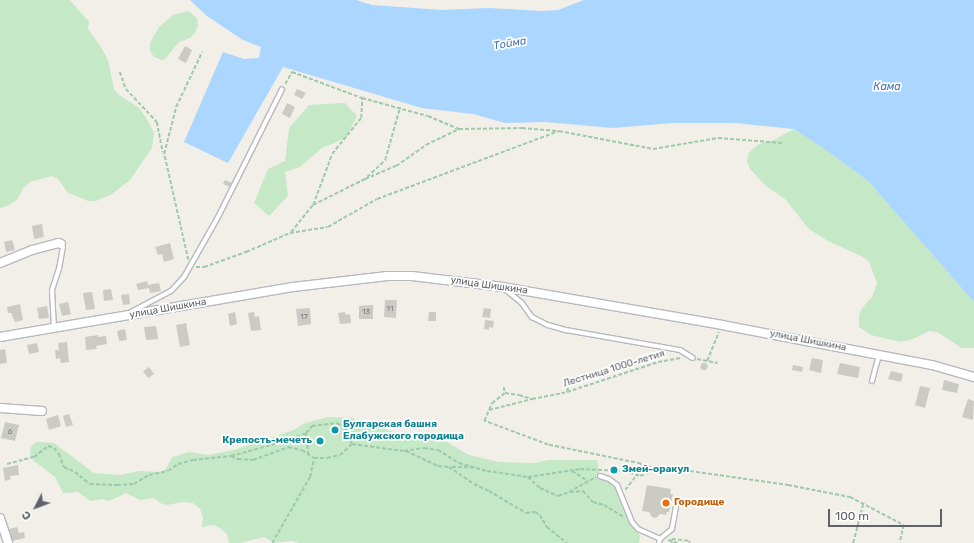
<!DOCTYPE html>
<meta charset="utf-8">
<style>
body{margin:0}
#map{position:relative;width:974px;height:543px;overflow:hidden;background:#f1efe8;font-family:Rubik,sans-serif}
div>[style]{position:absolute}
.green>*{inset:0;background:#c5e8c6}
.water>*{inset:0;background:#aad6ff}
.building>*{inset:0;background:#cccac5}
.round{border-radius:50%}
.path>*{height:1.5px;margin-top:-0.75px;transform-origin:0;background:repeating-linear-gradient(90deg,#9ec9ac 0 4px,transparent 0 6px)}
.roads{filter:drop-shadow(1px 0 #b8b9be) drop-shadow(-1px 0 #b8b9be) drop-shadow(0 1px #b8b9be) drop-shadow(0 -1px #b8b9be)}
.service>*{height:4px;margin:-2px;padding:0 2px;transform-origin:2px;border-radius:2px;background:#fff}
.minor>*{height:8px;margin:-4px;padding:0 4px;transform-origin:4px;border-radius:4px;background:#fff}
.dots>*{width:11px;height:11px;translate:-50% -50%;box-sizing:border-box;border:2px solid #fff;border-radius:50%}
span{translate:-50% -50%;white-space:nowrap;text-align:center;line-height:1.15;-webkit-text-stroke:3.5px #fff;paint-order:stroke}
.number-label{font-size:8px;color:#7a7c7f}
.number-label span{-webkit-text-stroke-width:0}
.street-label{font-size:10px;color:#5f6268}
.culture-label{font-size:10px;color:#0d838f;font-weight:700}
.left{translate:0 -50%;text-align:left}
.right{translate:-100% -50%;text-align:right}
.food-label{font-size:10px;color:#c56008;font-weight:700}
.water-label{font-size:11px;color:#4476b3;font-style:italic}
.north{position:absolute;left:16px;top:487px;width:40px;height:40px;-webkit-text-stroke:3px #fff;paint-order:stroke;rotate:228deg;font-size:11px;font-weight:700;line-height:16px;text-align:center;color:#5f6268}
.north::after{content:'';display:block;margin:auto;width:14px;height:18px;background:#5f6268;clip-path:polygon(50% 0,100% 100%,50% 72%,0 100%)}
.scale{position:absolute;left:828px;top:509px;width:114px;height:18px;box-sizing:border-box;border:2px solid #5f6268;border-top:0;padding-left:5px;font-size:12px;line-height:14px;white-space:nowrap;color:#5f6268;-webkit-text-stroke:3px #fff;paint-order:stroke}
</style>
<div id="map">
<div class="green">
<div style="clip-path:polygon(0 0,70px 0,89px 22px,88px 29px,101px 47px,108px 60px,114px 89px,119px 95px,138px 107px,147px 119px,154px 133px,152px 148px,130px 180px,112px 194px,96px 201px,88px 201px,67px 192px,58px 179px,52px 176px,30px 182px,24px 187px,17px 200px,5px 207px,0 208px)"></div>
<div style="clip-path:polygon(188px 11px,197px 18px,198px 26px,195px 33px,190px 38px,179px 42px,165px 59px,161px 60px,154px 57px,150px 51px,150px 43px,159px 27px,173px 15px)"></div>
<div style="clip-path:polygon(345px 103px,357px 116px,346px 138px,322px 148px,300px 167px,285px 172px,288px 196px,269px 216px,254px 203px,268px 169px,285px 161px,289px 128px,309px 105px)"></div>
<div style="clip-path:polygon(794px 129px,823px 148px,868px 181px,974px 302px,974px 348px,962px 348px,937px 332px,929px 331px,913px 339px,901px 342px,871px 335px,859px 327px,859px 315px,862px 308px,872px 297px,877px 283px,869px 262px,863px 257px,828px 241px,809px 229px,785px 199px,766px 186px,750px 169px,747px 162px,748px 154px,753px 149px,759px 144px,774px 140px)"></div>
<div style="clip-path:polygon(327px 417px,352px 418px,362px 423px,375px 424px,393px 432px,437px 440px,447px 442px,469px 455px,499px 462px,533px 463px,549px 460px,597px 460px,600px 474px,612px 478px,617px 483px,640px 536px,639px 543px,299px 543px,292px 541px,274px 543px,264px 537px,240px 543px,229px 543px,227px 534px,220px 528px,214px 525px,202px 527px,203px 517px,200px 509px,193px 503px,183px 502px,167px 505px,160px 503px,154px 498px,140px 500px,126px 493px,109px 501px,103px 499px,90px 501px,78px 492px,63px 493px,55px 477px,34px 461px,30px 454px,31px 447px,36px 442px,54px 443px,94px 473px,120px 475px,140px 471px,160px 472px,166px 469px,172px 457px,189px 452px,208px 455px,234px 450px,294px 430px,303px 424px)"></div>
</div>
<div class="water">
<div style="clip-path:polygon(190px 0,356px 0,372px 5px,442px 10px,489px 8px,541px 11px,558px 10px,584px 0,974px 0,974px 302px,868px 181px,823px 148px,794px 129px,735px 123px,672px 123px,613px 128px,545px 122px,505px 123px,473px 114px,422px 108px,283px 67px,228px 163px,184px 142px,223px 52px,244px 59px,259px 58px,261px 47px,243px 40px,207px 16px)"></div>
</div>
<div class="building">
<div style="clip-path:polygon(185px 46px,192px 50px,186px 63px,178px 59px)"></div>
<div style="clip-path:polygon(297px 89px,306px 93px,302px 99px,294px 95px)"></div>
<div style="clip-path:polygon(287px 103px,295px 107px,290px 118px,282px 114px)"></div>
<div style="clip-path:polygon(225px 180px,232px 183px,230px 187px,223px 184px)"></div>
<div style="clip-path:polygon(42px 224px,44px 237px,34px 239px,32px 226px)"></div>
<div style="clip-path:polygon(12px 240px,15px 250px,6px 252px,4px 242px)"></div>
<div style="clip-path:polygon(170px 243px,174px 259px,164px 262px,162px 254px,158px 255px,155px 247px)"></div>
<div style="clip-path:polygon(147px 281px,148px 285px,159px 283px,161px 291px,150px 293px,149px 288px,138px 290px,136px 284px)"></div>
<div style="clip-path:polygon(111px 289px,113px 300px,104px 301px,103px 290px)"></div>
<div style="clip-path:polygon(92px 292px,95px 309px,86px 310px,83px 293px)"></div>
<div style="clip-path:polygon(129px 294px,130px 304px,123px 305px,121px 295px)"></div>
<div style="clip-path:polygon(385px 300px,397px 300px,396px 318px,384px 317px)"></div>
<div style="clip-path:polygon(68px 302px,71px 314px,62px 316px,59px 304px)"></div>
<div style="clip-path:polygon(20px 304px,23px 320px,15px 322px,11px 313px,8px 313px,7px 307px)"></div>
<div style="clip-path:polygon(373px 305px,373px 319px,359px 319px,359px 306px)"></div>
<div style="clip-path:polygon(47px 306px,49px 318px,39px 319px,37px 308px)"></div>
<div style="clip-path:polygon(310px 308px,311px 324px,298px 326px,296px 309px)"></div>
<div style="clip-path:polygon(484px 308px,491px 309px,490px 318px,482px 317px)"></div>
<div style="clip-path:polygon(235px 312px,237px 324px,230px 326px,228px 314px)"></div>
<div style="clip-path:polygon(254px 312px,255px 317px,259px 316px,261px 330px,251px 331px,248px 313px)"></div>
<div style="clip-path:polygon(345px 312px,346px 315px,350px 314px,351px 323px,340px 324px,338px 313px)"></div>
<div style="clip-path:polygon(429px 312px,436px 312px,436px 321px,428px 321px)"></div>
<div style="clip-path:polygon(485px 320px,494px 321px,493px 328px,489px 327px,489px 330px,484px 329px)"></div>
<div style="clip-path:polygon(186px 323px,190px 345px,180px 347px,176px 325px)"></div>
<div style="clip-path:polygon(156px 326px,158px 339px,146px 340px,144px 327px)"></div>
<div style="clip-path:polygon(125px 329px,127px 340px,119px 341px,117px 331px)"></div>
<div style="clip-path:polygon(98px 335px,98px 337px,106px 336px,107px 344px,96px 346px,97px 349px,86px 350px,85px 337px)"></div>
<div style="clip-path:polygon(67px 342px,69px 362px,61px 363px,60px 358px,56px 359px,55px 350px,59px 350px,58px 343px)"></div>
<div style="clip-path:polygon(37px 343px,39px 352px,29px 354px,27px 345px)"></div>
<div style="clip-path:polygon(5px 349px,7px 363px,0 364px,0 350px)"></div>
<div style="clip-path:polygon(812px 358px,823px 360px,821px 373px,809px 370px)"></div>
<div style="clip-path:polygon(702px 363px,706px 363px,708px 366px,706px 370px,702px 370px,700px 367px)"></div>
<div style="clip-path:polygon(840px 363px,860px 367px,858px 378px,837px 374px)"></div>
<div style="clip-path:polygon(793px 365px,803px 367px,802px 372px,792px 370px)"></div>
<div style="clip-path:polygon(149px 367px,154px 374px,148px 378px,143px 371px)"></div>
<div style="clip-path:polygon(891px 371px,903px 374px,901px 382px,888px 379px)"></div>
<div style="clip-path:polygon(944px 380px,959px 384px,957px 393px,942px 390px)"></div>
<div style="clip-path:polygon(920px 386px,930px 388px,925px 408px,915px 405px)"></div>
<div style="clip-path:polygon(968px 399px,974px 401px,973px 420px,962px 417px)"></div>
<div style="clip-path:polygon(69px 414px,73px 425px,66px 427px,63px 416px)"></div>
<div style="clip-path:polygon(58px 415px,61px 426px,49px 430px,46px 419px)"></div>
<div style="clip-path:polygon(5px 422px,19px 425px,15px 441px,1px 438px)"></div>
<div class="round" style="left:329.5px;top:424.5px;width:11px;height:11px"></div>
<div style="clip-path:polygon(18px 465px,19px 475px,10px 476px,11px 479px,5px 481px,3px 468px)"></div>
<div style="clip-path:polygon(647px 485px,671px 489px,670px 494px,673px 494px,669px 512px,667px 512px,666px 515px,660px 514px,656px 518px,652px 517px,649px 512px,642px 511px)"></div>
<div style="clip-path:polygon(17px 527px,19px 533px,24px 532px,25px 538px,12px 541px,9px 529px)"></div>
</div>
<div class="path">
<div style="left:120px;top:72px;width:18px;rotate:71deg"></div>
<div style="left:126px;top:89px;width:45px;rotate:46.8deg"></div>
<div style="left:157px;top:122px;width:31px;rotate:79deg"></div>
<div style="left:285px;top:84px;width:14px;rotate:-60deg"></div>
<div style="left:292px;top:72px;width:75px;rotate:20.4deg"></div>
<div style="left:362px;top:98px;width:68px;rotate:15.3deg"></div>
<div style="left:428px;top:116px;width:34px;rotate:23deg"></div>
<div style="left:367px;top:177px;width:25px;rotate:-43deg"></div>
<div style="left:385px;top:160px;width:55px;rotate:-74.2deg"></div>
<div style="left:313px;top:205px;width:54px;rotate:-69.6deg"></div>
<div style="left:332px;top:154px;width:46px;rotate:-51.1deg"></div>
<div style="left:361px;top:118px;width:20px;rotate:-87deg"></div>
<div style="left:291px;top:232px;width:35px;rotate:-51deg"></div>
<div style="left:313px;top:205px;width:58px;rotate:-26.6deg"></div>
<div style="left:365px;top:179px;width:34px;rotate:-23deg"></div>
<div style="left:396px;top:166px;width:37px;rotate:-35deg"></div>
<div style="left:426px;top:145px;width:37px;rotate:-26deg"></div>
<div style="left:459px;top:129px;width:63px;rotate:-0.9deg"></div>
<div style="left:522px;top:128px;width:35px;rotate:5deg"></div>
<div style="left:188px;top:260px;width:109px;rotate:-102.8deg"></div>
<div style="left:164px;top:154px;width:49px;rotate:-75.7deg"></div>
<div style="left:176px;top:107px;width:61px;rotate:-64.7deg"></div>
<div style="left:196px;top:267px;width:8px"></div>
<div style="left:204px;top:267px;width:45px;rotate:-19.7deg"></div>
<div style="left:246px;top:252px;width:48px;rotate:-23.4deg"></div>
<div style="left:290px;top:233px;width:38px;rotate:-9deg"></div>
<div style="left:328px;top:227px;width:56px;rotate:-29.7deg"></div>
<div style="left:377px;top:199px;width:194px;rotate:-20.5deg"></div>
<div style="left:559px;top:131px;width:96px;rotate:10.8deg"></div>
<div style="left:653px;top:149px;width:66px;rotate:-9.6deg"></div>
<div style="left:718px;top:138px;width:64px;rotate:4.5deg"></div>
<div style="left:697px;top:359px;width:21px;rotate:11deg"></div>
<div style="left:707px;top:361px;width:31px;rotate:-68deg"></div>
<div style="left:504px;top:387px;width:6px;rotate:81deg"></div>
<div style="left:567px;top:392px;width:12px;rotate:-81deg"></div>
<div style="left:489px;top:410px;width:44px;rotate:-14.3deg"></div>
<div style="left:306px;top:433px;width:9px;rotate:-49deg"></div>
<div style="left:312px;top:426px;width:25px;rotate:-7deg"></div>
<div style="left:337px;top:423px;width:11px;rotate:34deg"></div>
<div style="left:346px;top:429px;width:16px;rotate:68deg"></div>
<div style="left:352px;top:444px;width:52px;rotate:7.7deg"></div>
<div style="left:404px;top:451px;width:20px;rotate:-9deg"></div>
<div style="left:424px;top:448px;width:14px;rotate:8deg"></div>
<div style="left:438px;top:450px;width:25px;rotate:32deg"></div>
<div style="left:459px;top:463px;width:29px;rotate:16deg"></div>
<div style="left:487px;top:471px;width:41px;rotate:8.3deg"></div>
<div style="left:528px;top:477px;width:16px;rotate:43deg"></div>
<div style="left:540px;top:488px;width:20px;rotate:24deg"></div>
<div style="left:558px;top:496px;width:12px;rotate:-20deg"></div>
<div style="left:569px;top:492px;width:31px;rotate:-29deg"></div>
<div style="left:406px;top:451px;width:35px;rotate:25deg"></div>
<div style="left:438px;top:466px;width:11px;rotate:5deg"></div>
<div style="left:231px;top:456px;width:50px;rotate:-15.2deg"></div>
<div style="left:279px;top:443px;width:29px;rotate:-20deg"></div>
<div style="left:306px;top:433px;width:23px;rotate:83deg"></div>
<div style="left:7px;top:464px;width:28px;rotate:-15deg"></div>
<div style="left:34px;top:457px;width:18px;rotate:-38deg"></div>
<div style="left:48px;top:446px;width:6px;rotate:18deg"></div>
<div style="left:54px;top:448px;width:8px;rotate:50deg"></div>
<div style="left:59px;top:454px;width:14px;rotate:69deg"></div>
<div style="left:64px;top:467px;width:12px;rotate:24deg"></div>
<div style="left:75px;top:472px;width:19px;rotate:39deg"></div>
<div style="left:90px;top:484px;width:27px;rotate:2deg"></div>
<div style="left:117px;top:485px;width:17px;rotate:-3deg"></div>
<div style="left:134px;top:484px;width:17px;rotate:-31deg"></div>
<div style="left:149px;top:475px;width:19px;rotate:-12deg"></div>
<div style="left:168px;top:471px;width:12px;rotate:-35deg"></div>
<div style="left:178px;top:464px;width:16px;rotate:-15deg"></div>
<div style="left:193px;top:460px;width:38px;rotate:-6deg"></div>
<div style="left:231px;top:456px;width:8px;rotate:23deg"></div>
<div style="left:238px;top:459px;width:15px;rotate:4deg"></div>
<div style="left:253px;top:460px;width:37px;rotate:-20deg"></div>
<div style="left:288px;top:447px;width:14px;rotate:12deg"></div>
<div style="left:302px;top:450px;width:14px;rotate:34deg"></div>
<div style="left:314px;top:458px;width:13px"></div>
<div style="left:327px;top:458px;width:13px;rotate:-13deg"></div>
<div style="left:340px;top:455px;width:16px;rotate:-43deg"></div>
<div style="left:641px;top:464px;width:17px;rotate:17deg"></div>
<div style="left:474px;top:468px;width:25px;rotate:-178deg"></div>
<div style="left:449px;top:467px;width:30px;rotate:34deg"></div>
<div style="left:474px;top:484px;width:17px;rotate:25deg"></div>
<div style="left:489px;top:491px;width:43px;rotate:30.7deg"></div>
<div style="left:526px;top:513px;width:9px;rotate:-6deg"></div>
<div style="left:535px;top:512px;width:6px;rotate:31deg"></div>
<div style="left:540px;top:515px;width:14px;rotate:60deg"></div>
<div style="left:547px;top:527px;width:26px;rotate:39deg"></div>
<div style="left:572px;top:471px;width:19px;rotate:32deg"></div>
<div style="left:528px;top:477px;width:53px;rotate:-8.7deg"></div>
<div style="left:580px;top:469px;width:44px;rotate:2.6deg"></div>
<div style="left:624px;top:471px;width:17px;rotate:17deg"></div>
<div style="left:640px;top:476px;width:18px;rotate:-22deg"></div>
<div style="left:657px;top:469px;width:33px;rotate:3deg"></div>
<div style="left:690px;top:471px;width:99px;rotate:8.1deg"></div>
<div style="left:788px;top:485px;width:63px;rotate:11deg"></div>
<div style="left:850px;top:497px;width:61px;rotate:27.4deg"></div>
<div style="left:904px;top:525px;width:18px;rotate:103deg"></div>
<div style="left:625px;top:490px;width:24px;rotate:-52deg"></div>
<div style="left:640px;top:471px;width:7px;rotate:-82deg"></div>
<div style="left:641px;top:464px;width:95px;rotate:-168.5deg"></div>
<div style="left:548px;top:445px;width:68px;rotate:-159.4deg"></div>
<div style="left:484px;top:421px;width:20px;rotate:-66deg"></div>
<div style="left:492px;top:403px;width:16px;rotate:-38deg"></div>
<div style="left:505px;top:393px;width:14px;rotate:8deg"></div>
<div style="left:519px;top:395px;width:14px;rotate:17deg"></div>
<div style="left:532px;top:399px;width:36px;rotate:-11deg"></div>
<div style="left:567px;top:392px;width:96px;rotate:-18.2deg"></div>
<div style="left:658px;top:362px;width:23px;rotate:-10deg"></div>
<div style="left:570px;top:492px;width:13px;rotate:-4deg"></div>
<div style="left:583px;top:491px;width:15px;rotate:48deg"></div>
<div style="left:593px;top:502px;width:11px;rotate:15deg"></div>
<div style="left:604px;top:505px;width:23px;rotate:31deg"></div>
<div style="left:668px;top:540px;width:10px;rotate:17deg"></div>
<div style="left:272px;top:543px;width:76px;rotate:-60.1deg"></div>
<div style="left:310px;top:477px;width:19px;rotate:-78deg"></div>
<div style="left:671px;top:543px;width:4px;rotate:-76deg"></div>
<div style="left:672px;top:539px;width:18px;rotate:6deg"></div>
<div style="left:690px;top:541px;width:2px;rotate:117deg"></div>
<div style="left:853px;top:543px;width:40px;rotate:-75.6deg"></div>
</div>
<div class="roads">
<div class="service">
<div style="left:506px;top:290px;width:19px;rotate:39deg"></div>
<div style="left:521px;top:302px;width:19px;rotate:54deg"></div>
<div style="left:532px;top:317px;width:18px;rotate:27deg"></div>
<div style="left:548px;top:325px;width:19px;rotate:16deg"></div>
<div style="left:566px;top:330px;width:116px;rotate:10deg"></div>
<div style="left:680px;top:350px;width:15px;rotate:32deg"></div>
<div style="left:131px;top:312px;width:45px;rotate:-27.7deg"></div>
<div style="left:171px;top:291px;width:19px;rotate:-47deg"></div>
<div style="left:184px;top:277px;width:67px;rotate:-60.4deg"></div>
<div style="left:217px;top:219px;width:145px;rotate:-63.4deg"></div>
<div style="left:54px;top:328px;width:38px;rotate:-93deg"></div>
<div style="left:52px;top:290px;width:22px;rotate:-72deg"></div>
<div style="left:59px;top:269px;width:22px;rotate:-80deg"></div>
<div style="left:63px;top:247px;width:4px;rotate:-124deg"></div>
<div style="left:872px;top:381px;width:27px;rotate:-75deg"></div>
<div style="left:600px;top:476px;width:9px;rotate:18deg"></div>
<div style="left:609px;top:479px;width:10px;rotate:37deg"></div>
<div style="left:617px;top:485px;width:40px;rotate:68deg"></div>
<div style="left:632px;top:522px;width:9px;rotate:49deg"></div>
<div style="left:638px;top:529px;width:24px;rotate:24deg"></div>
<div style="left:660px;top:539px;width:4px;rotate:104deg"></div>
<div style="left:660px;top:539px;width:16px;rotate:-40deg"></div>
<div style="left:672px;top:529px;width:27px;rotate:-80deg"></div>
</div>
<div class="minor">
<div style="left:0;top:263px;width:35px;rotate:-22deg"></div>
<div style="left:32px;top:250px;width:27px;rotate:-15deg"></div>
<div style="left:58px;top:243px;width:3px;rotate:18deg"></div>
<div style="left:0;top:337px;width:297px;rotate:-9.7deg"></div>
<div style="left:293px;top:287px;width:95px;rotate:-6.7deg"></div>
<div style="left:387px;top:276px;width:25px"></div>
<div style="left:412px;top:276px;width:92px;rotate:6.9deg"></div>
<div style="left:503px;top:287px;width:222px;rotate:9.8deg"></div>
<div style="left:722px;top:325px;width:214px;rotate:10.8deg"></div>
<div style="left:932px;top:365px;width:44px;rotate:15.9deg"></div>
<div style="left:0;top:408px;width:42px;rotate:4.1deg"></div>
<div style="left:0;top:518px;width:26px;rotate:72deg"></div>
</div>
</div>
<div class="dots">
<div style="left:335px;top:430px;background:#0f9aa8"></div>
<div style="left:320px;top:441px;background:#0f9aa8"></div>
<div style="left:614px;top:470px;background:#0f9aa8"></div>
<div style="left:666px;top:503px;background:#e8710a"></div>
</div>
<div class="number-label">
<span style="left:390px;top:309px">11</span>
<span style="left:366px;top:312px">13</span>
<span style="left:304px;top:317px">17</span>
<span style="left:10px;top:432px">6</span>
</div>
<div class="street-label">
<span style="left:489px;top:286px;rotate:8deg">улица Шишкина</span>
<span style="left:168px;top:309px;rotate:-10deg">улица Шишкина</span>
<span style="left:808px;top:341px;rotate:11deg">улица Шишкина</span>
<span style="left:614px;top:369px;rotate:-17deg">Лестница 1000-летия</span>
</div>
<div class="culture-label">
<span class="left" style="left:343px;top:430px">Булгарская башня<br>Елабужского городища</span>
<span class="right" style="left:312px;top:441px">Крепость-мечеть</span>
<span class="left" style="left:622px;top:470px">Змей-оракул</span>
</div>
<div class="food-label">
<span class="left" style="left:674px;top:503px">Городище</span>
</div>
<div class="water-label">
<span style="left:510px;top:44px;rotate:-10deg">Тойма</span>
<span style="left:887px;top:87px">Кама</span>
</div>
<div class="north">С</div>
<div class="scale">100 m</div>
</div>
